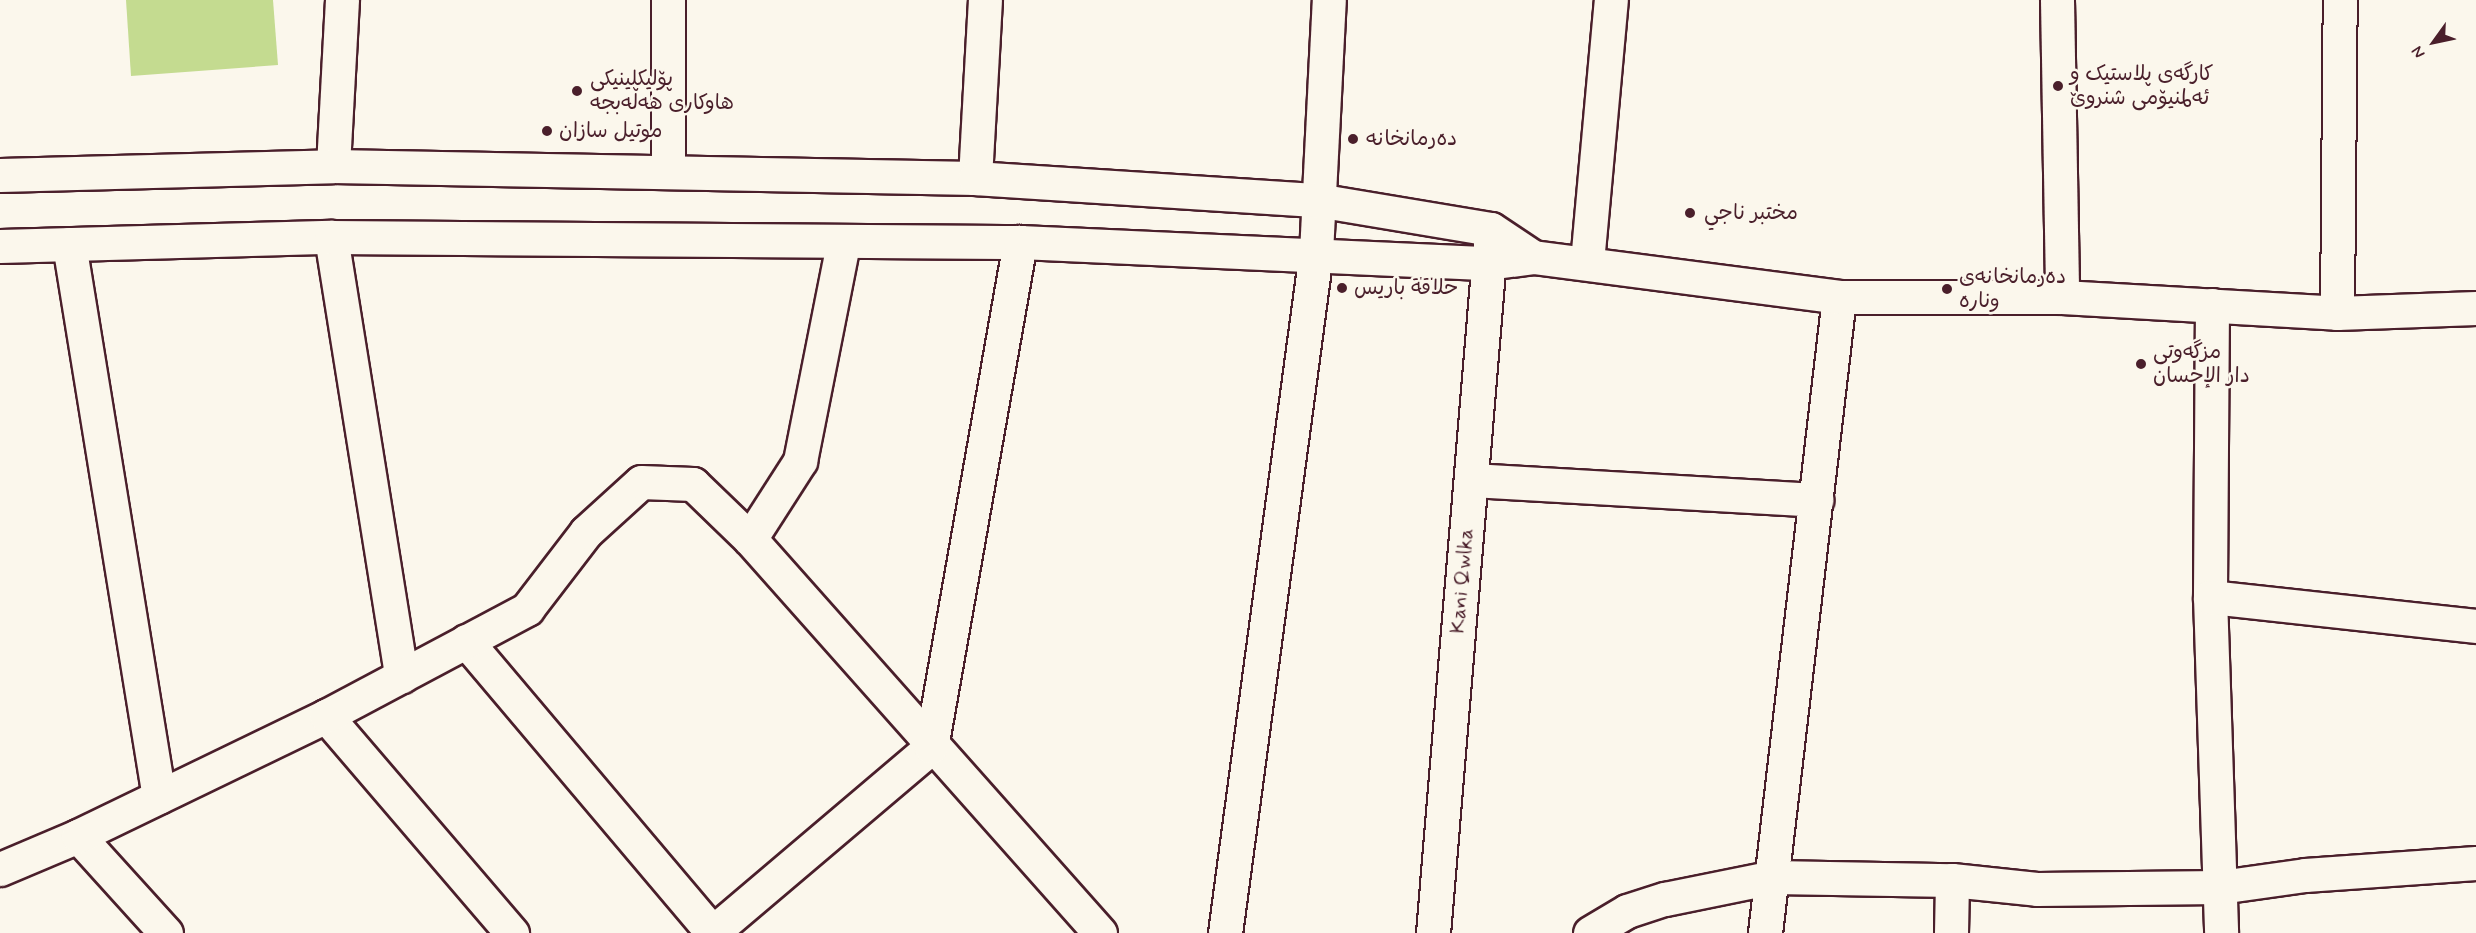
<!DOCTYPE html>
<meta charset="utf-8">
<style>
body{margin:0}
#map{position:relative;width:2476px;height:933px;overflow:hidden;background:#fbf7ec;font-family:Mynerve,"Playpen Sans Arabic",sans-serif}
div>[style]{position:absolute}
.green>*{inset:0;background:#c4db90}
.roads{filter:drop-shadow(2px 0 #4a1f2b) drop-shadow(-2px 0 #4a1f2b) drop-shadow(0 2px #4a1f2b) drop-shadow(0 -2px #4a1f2b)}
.minor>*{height:33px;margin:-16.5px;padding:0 16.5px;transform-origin:16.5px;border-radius:16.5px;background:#fbf7ec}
.tertiary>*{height:33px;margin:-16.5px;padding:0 16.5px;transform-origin:16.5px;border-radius:16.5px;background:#fbf7ec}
.secondary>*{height:33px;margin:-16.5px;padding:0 16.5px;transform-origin:16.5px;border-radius:16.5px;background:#fbf7ec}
.dots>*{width:16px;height:16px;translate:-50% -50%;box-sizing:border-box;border:3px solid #fbf7ec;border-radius:50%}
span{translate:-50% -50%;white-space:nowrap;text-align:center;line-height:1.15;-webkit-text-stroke:5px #fbf7ec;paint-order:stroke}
.poi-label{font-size:21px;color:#4a1f2b}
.left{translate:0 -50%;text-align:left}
.street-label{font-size:21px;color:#4a1f2b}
.north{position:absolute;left:2404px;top:12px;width:60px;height:60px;-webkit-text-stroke:4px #fbf7ec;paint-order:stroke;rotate:237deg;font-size:16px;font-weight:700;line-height:24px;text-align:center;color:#4a1f2b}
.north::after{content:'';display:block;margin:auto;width:21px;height:27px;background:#4a1f2b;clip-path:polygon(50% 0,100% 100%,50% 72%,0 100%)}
</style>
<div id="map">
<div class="green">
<div style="clip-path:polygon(126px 0,273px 0,278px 65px,131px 76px)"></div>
</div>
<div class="roads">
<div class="minor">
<div style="left:2057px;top:0;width:297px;rotate:89deg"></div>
<div style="left:333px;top:166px;width:166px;rotate:-86.9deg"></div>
<div style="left:975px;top:178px;width:178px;rotate:-86.8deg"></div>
<div style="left:331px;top:237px;width:445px;rotate:80.9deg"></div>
<div style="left:69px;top:244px;width:560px;rotate:80.76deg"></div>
<div style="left:1587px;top:262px;width:263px;rotate:-84.8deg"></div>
<div style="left:2212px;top:305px;width:292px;rotate:90.4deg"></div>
<div style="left:2210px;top:597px;width:336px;rotate:88.1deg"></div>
<div style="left:2337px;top:313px;width:313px;rotate:-89.5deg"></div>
<div style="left:1471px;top:480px;width:346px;rotate:3.3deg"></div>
<div style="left:750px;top:539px;width:93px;rotate:-57.3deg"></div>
<div style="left:800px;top:461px;width:222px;rotate:-78.8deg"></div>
<div style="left:2210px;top:597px;width:268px;rotate:6.2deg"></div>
<div style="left:466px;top:641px;width:382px;rotate:49.8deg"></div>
<div style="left:326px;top:716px;width:286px;rotate:49.4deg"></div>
<div style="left:78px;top:836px;width:131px;rotate:47.8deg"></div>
<div style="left:0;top:869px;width:85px;rotate:-22.9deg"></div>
<div style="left:78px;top:836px;width:276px;rotate:-25.8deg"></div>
<div style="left:326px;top:716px;width:228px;rotate:-28deg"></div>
<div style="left:527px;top:609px;width:97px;rotate:-52.5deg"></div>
<div style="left:586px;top:532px;width:74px;rotate:-42.3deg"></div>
<div style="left:641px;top:482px;width:52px;rotate:2.2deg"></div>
<div style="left:693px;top:484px;width:79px;rotate:44deg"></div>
<div style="left:750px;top:539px;width:527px;rotate:48.38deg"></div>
<div style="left:712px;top:933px;width:287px;rotate:-40.3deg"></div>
<div style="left:931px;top:747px;width:513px;rotate:-80deg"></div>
<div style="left:1225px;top:933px;width:686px;rotate:-82.38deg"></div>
<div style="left:1316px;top:253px;width:253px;rotate:-87.1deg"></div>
<div style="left:1590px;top:933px;width:43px;rotate:-30.7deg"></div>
<div style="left:1627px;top:911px;width:40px;rotate:-18deg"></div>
<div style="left:1665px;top:899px;width:110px;rotate:-11.5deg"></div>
<div style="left:1773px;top:877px;width:179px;rotate:1deg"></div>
<div style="left:1952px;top:880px;width:85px;rotate:6deg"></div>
<div style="left:2037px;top:889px;width:183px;rotate:-0.6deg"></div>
<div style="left:2220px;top:887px;width:86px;rotate:-8deg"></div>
<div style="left:2305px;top:875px;width:171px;rotate:-4deg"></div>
<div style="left:1765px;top:933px;width:640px;rotate:-83.36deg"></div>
<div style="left:1951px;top:933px;width:53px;rotate:-88.9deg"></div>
</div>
<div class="tertiary">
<div style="left:668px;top:0;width:170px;rotate:90deg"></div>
<div style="left:1433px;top:933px;width:701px;rotate:-85.26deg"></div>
</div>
<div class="secondary">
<div style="left:0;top:175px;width:333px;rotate:-1.5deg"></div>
<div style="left:333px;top:166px;width:642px;rotate:1.07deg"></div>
<div style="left:975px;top:178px;width:343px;rotate:3.7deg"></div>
<div style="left:1317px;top:200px;width:176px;rotate:9.5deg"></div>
<div style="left:1491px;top:229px;width:50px;rotate:33.7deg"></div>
<div style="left:0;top:246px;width:331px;rotate:-1.6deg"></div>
<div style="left:331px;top:237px;width:689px;rotate:0.42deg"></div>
<div style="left:1020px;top:242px;width:468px;rotate:2.6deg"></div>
<div style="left:1488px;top:263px;width:45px;rotate:-7.6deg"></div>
<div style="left:1533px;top:257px;width:309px;rotate:7.4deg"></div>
<div style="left:1839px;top:297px;width:223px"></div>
<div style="left:2062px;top:297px;width:275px;rotate:3.3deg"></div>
<div style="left:2337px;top:313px;width:139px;rotate:-2.1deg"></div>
</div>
</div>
<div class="dots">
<div style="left:2058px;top:86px;background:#4a1f2b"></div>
<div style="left:577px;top:91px;background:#4a1f2b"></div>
<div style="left:547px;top:131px;background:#4a1f2b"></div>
<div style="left:1353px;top:139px;background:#4a1f2b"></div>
<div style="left:1690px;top:213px;background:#4a1f2b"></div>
<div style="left:1342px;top:288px;background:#4a1f2b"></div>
<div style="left:1947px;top:289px;background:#4a1f2b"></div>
<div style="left:2141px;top:364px;background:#4a1f2b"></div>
</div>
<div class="poi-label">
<span class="left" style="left:2070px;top:86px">کارگەی پلاستیک و<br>ئەلمنیۆمی شنروێ</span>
<span class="left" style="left:590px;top:91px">پۆلیکلینیکی<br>هاوکاری هەڵەبجە</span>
<span class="left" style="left:559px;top:131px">موتيل سازان</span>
<span class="left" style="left:1366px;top:139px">دەرمانخانە</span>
<span class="left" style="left:1704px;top:213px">مختبر ناجي</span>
<span class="left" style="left:1959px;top:289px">دەرمانخانەی<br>ونارە</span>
<span class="left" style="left:1354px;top:288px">حلاقة باریس</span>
<span class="left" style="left:2153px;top:364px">مزگەوتی<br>دار الإحسان</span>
</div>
<div class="street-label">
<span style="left:1462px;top:581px;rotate:-85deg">Kani Qwlka</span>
</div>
<div class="north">N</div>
</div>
